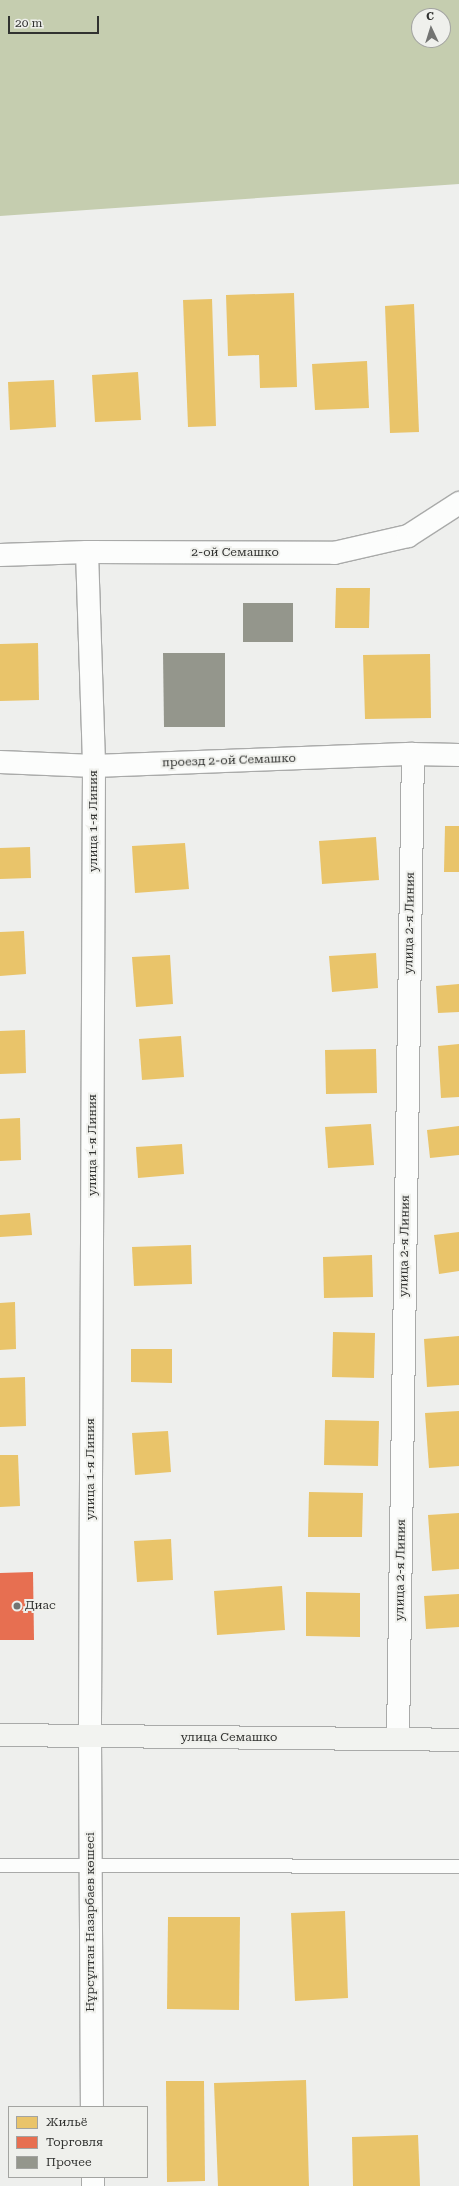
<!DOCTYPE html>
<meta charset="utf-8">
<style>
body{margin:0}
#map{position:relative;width:459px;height:2186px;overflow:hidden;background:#eeefed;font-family:"Roboto Serif",serif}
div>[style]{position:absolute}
.forest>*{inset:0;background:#c5cdaf}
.homes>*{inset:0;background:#e9c46a}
.shops>*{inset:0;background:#e76f51}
.building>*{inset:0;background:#94968c}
.roads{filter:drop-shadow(1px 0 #a9aaa9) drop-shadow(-1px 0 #a9aaa9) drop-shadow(0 1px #a9aaa9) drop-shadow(0 -1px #a9aaa9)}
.lane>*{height:13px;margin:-6.5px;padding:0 6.5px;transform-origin:6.5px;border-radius:6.5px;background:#fcfdfc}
.street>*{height:22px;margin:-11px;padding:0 11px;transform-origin:11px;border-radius:11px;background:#fcfdfc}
.secondary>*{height:22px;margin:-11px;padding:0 11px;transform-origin:11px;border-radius:11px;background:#f2f3f0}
.dots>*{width:11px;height:11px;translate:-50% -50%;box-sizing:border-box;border:2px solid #eff0ec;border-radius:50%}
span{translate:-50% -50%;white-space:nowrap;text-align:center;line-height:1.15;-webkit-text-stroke:4px #eff0ec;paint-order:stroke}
.street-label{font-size:12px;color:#313230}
.poi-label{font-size:12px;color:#313230}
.left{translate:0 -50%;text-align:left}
.legend{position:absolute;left:8px;top:2106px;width:140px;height:72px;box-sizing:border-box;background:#eff0ec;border:1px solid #a3a4a1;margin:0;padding:5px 7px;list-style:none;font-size:12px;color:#313230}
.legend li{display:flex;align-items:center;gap:8px;height:20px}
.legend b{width:20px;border:1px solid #a3a4a1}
.north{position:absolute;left:411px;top:8px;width:40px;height:40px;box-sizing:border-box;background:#eff0ec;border:1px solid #a3a4a1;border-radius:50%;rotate:356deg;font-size:11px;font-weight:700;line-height:16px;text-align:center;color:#313230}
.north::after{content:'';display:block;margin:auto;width:14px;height:18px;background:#737472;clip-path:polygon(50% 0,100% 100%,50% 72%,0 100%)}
.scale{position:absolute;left:8px;top:16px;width:91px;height:18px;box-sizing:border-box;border:2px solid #313230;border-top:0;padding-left:5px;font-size:12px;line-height:14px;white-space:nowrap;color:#313230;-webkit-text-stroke:3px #eff0ec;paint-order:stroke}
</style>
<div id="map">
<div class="forest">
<div style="clip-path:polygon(evenodd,0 0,459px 0,459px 184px,0 216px,0 0,419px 16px,443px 16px,443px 40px,419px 40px,419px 16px)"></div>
</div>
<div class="homes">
<div style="clip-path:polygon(294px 293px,297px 387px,260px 388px,259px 355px,228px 356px,226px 295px)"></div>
<div style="clip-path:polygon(212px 299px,216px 426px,188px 427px,183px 300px)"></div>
<div style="clip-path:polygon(414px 304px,419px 432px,390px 433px,385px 306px)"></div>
<div style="clip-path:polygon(367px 361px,369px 408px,315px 410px,312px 364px)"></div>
<div style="clip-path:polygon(138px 372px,141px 420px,95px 422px,92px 375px)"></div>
<div style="clip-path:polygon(54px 380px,56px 427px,10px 430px,8px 382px)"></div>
<div style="clip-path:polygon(336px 588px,370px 588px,369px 628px,335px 628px)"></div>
<div style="clip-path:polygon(38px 643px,39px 700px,0 701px,0 644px)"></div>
<div style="clip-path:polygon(430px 654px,431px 718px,365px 719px,363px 655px)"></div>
<div style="clip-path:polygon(445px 826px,459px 826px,459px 872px,444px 872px)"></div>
<div style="clip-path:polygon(376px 837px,379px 880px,322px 884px,319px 841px)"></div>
<div style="clip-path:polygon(185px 843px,189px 889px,135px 893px,132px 846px)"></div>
<div style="clip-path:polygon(30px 847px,31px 878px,0 879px,0 848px)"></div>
<div style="clip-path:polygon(24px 931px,26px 974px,0 976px,0 932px)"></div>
<div style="clip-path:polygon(376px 953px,378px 988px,332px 992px,329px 956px)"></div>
<div style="clip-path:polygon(170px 955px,173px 1004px,136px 1007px,132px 957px)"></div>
<div style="clip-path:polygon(459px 984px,459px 1012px,438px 1013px,436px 986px)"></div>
<div style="clip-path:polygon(25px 1030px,26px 1073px,0 1074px,0 1031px)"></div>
<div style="clip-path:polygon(181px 1036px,184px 1077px,142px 1080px,139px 1039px)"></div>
<div style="clip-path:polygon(459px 1044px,459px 1097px,441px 1098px,438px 1046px)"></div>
<div style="clip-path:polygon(376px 1049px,377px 1093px,326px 1094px,325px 1050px)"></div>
<div style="clip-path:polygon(20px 1118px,21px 1160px,0 1161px,0 1119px)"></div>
<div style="clip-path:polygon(371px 1124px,374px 1165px,328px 1168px,325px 1127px)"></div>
<div style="clip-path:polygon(459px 1126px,459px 1155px,430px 1158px,427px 1130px)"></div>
<div style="clip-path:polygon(182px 1144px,184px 1174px,138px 1178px,136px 1147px)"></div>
<div style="clip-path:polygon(30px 1213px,32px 1235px,0 1237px,0 1215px)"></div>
<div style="clip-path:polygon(459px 1232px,459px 1271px,439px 1274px,434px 1235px)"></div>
<div style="clip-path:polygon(191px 1245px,192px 1284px,134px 1286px,132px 1247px)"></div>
<div style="clip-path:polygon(372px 1255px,373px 1297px,324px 1298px,323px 1257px)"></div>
<div style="clip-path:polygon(15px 1302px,16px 1349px,0 1350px,0 1303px)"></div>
<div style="clip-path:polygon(333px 1332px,375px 1333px,374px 1378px,332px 1377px)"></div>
<div style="clip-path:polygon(459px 1336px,459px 1385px,427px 1387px,424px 1339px)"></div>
<div style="clip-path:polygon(131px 1349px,172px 1349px,172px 1383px,131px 1382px)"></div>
<div style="clip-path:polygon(25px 1377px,26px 1426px,0 1427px,0 1378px)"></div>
<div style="clip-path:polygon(459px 1411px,459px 1466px,429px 1468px,425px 1413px)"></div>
<div style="clip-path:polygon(325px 1420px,379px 1421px,378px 1466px,324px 1465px)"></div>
<div style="clip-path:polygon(168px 1431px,171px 1472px,135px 1475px,132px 1433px)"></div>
<div style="clip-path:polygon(0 1455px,18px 1455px,20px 1506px,0 1507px)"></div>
<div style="clip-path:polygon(309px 1492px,363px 1493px,362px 1537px,308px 1537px)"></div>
<div style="clip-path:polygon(459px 1513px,459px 1569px,432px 1571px,428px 1515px)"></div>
<div style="clip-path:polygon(171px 1539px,173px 1580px,137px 1582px,134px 1541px)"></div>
<div style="clip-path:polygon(282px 1586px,285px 1630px,217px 1635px,214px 1591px)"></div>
<div style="clip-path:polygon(306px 1592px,360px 1593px,360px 1637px,306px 1636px)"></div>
<div style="clip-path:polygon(459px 1594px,459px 1627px,426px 1629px,424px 1596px)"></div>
<div style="clip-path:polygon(345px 1911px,348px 1998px,295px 2001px,291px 1913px)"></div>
<div style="clip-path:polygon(168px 1917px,240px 1917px,239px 2010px,167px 2009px)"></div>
<div style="clip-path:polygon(306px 2080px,309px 2186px,218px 2186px,214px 2083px)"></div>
<div style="clip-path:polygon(166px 2081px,204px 2081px,205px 2181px,167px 2182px)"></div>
<div style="clip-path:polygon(418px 2135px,420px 2186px,353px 2186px,352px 2137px)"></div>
</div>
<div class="shops">
<div style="clip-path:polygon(33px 1572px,34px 1640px,0 1640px,0 1573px)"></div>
</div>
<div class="building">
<div style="clip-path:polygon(243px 603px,293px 603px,293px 642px,243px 642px)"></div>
<div style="clip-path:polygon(163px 653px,225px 653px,225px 727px,164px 727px)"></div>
</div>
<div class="roads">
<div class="lane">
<div style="left:0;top:1865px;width:459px;rotate:0.1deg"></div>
</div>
<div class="street">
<div style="left:87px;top:552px;width:214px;rotate:88.1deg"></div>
<div style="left:94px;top:766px;width:972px;rotate:90.24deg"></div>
<div style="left:90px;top:1738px;width:369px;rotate:89.7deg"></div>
<div style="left:0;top:555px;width:87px;rotate:-2deg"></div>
<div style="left:87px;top:552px;width:247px;rotate:0.2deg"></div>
<div style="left:334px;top:553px;width:76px;rotate:-12.9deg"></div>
<div style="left:408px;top:536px;width:61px;rotate:-32.9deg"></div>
<div style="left:0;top:762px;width:94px;rotate:2.4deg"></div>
<div style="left:94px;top:766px;width:319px;rotate:-2.2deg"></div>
<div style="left:413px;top:754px;width:46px;rotate:1.2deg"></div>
<div style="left:398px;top:1739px;width:985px;rotate:-89.13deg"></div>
<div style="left:93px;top:2177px;width:9px;rotate:90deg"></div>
</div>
<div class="secondary">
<div style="left:0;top:1735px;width:459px;rotate:0.6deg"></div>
</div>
</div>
<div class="dots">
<div style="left:17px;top:1606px;background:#737472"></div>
</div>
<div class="street-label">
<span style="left:235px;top:553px">2-ой Семашко</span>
<span style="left:229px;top:761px;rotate:-2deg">проезд 2-ой Семашко</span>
<span style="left:94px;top:821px;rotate:-90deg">улица 1-я Линия</span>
<span style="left:410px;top:923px;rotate:-89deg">улица 2-я Линия</span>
<span style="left:93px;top:1145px;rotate:-90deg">улица 1-я Линия</span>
<span style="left:405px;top:1246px;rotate:-89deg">улица 2-я Линия</span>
<span style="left:91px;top:1469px;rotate:-90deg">улица 1-я Линия</span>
<span style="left:401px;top:1570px;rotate:-89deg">улица 2-я Линия</span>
<span style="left:229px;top:1738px">улица Семашко</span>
<span style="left:91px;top:1922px;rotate:-90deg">Нұрсұлтан Назарбаев көшесі</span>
</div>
<div class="poi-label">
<span class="left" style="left:25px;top:1606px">Диас</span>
</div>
<ul class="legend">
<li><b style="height:11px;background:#e9c46a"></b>Жильё</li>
<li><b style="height:11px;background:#e76f51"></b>Торговля</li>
<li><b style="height:11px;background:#94968c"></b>Прочее</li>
</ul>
<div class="north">С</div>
<div class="scale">20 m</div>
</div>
